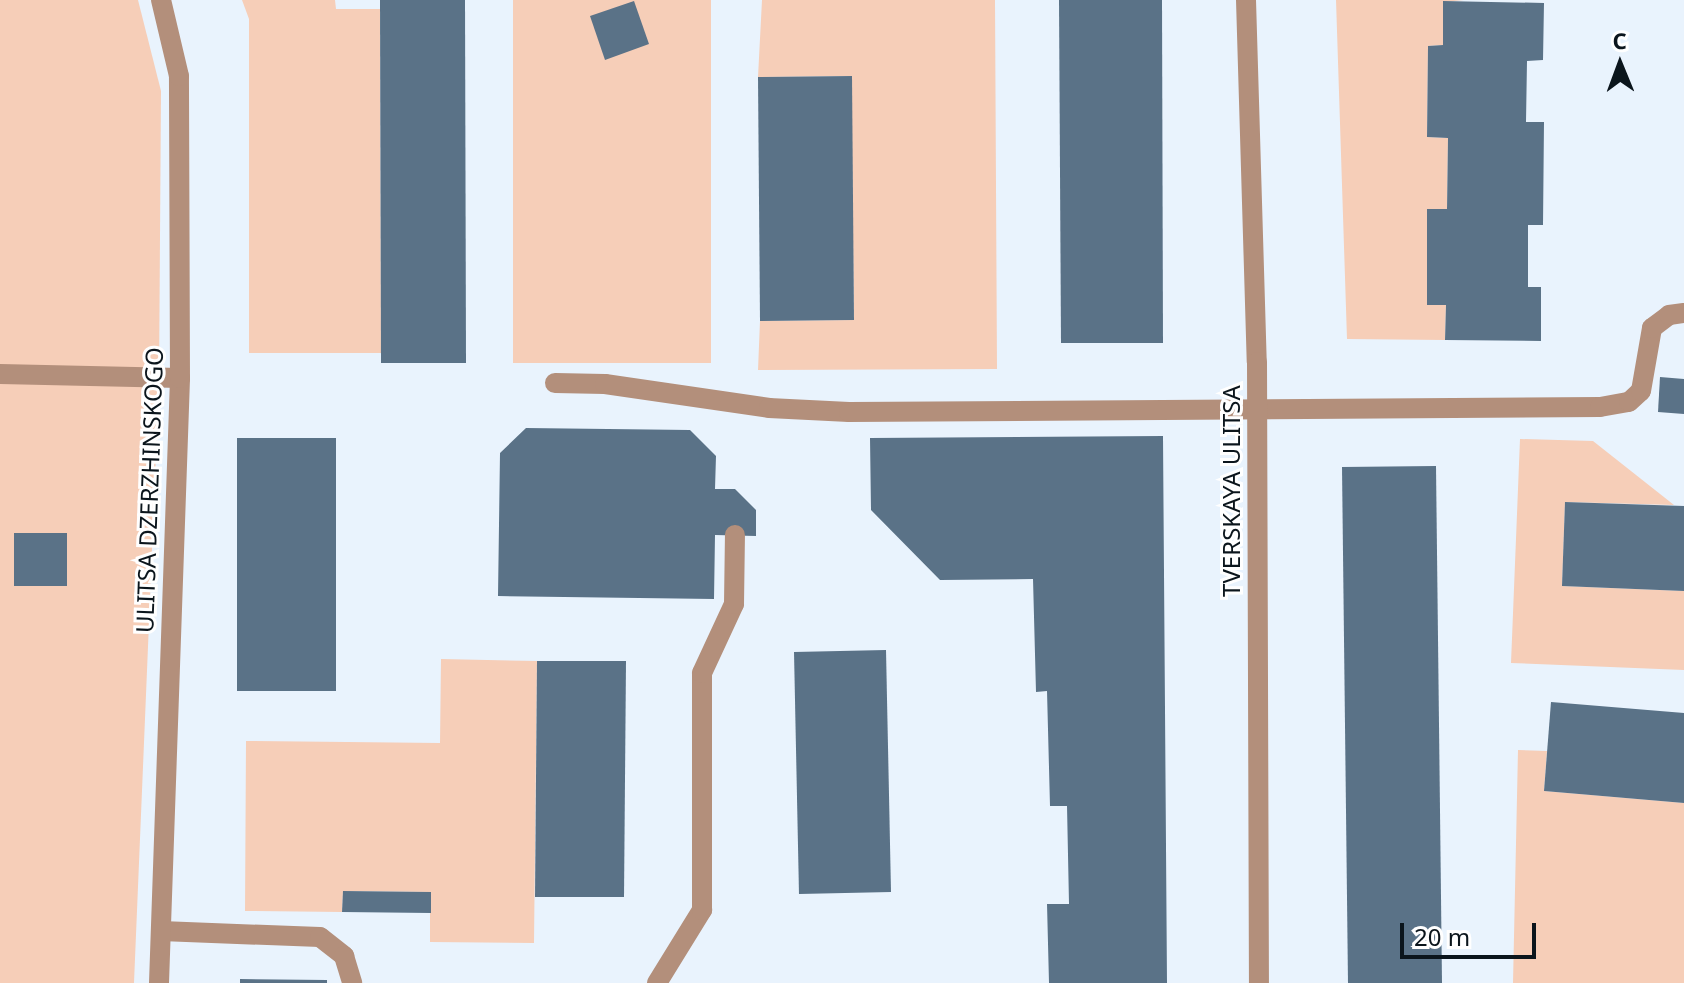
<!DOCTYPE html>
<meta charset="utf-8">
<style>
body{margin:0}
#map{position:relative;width:1684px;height:983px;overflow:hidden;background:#e9f3fd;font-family:"Noto Sans",sans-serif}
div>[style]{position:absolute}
.green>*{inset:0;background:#f6ceb8}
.building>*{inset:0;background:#5a7287}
.lane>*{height:20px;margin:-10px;padding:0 10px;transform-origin:10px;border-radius:10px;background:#b38f7b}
.street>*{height:20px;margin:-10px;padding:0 10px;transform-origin:10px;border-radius:10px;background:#b38f7b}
span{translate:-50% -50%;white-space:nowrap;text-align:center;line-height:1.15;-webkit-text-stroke:6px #fff;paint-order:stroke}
.street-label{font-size:24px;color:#0b151c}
.north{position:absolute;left:1580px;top:24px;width:80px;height:80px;-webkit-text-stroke:6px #fff;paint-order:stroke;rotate:359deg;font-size:22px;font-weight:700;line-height:32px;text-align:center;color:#0b151c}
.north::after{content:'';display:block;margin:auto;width:28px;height:36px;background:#0b151c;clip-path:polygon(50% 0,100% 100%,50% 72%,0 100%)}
.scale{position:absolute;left:1400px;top:923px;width:136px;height:36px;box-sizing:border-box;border:4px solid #0b151c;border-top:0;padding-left:10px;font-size:24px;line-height:28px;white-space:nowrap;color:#0b151c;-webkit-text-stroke:6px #fff;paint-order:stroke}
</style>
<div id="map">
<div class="green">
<div style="clip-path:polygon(0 0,138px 0,161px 91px,159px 382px,134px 983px,0 983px)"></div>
<div style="clip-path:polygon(242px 0,335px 0,336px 9px,380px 9px,381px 353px,249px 353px,249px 19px)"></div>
<div style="clip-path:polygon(513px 0,711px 0,711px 363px,513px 363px)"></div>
<div style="clip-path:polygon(762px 0,995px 0,997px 369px,758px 370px,760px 321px,854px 320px,851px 76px,758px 77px)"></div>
<div style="clip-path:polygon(1336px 0,1464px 0,1443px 2px,1443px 45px,1428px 46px,1427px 137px,1448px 138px,1447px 209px,1427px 209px,1427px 304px,1446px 305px,1445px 340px,1347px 339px)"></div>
<div style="clip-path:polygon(1520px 439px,1593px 441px,1674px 505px,1565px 502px,1562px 586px,1684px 591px,1684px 670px,1511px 663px)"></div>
<div style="clip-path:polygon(441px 659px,537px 661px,534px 943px,430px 942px,430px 892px,343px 891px,342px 912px,245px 911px,246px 741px,440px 743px)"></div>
<div style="clip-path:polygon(1518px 750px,1547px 751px,1544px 791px,1684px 803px,1684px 983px,1513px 983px)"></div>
</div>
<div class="building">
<div style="clip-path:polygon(380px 0,465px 0,466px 363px,381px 363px)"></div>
<div style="clip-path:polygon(1059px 0,1162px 0,1163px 343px,1061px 343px)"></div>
<div style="clip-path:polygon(634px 1px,649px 44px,605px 60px,590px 16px)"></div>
<div style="clip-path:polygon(1443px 1px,1544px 3px,1543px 60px,1527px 61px,1526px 122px,1544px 122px,1543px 225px,1528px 225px,1528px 287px,1541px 287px,1541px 341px,1445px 340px,1446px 305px,1427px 305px,1427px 209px,1447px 209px,1448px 138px,1427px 137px,1428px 46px,1443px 45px)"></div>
<div style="clip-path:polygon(852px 76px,854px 320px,760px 321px,758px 77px)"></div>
<div style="clip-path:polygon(1660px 377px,1684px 379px,1684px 414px,1658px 412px)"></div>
<div style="clip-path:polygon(526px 428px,690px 430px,716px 456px,715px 489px,735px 489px,756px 510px,756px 536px,715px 535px,714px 599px,498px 596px,500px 453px)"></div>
<div style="clip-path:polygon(1163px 436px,1167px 983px,1049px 983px,1047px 904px,1069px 904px,1067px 806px,1050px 806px,1047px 691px,1036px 692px,1033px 579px,940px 580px,871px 510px,870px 438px)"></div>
<div style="clip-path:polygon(237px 438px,336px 438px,336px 691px,237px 691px)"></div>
<div style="clip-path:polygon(1436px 466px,1442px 983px,1348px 983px,1342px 467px)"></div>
<div style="clip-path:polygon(1565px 502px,1684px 506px,1684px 591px,1562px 586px)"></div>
<div style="clip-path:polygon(14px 533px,67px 533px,67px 586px,14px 586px)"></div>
<div style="clip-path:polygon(886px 650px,891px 892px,799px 894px,794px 652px)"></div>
<div style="clip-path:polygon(537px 661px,626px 661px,624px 897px,535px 897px)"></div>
<div style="clip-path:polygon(1551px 702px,1684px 713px,1684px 803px,1544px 791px)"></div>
<div style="clip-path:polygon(343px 891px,431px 892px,431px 913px,342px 912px)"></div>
<div style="clip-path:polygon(240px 979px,327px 980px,327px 983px,240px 983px)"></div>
</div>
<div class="lane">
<div style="left:0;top:374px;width:180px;rotate:1.3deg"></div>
<div style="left:555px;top:383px;width:50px;rotate:1.1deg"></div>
<div style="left:605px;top:384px;width:166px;rotate:8.3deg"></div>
<div style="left:769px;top:408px;width:80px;rotate:2.9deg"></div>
<div style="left:849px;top:412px;width:751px;rotate:-0.38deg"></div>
<div style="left:1600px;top:407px;width:29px;rotate:-10deg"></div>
<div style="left:1629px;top:402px;width:16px;rotate:-43deg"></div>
<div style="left:1641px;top:391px;width:64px;rotate:-80.1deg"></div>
<div style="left:1652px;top:328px;width:21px;rotate:-37deg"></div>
<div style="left:1669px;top:315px;width:15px;rotate:-8deg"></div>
<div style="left:161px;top:931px;width:159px;rotate:2.2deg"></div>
<div style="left:320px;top:937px;width:31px;rotate:38deg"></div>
<div style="left:344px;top:956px;width:28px;rotate:73deg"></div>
<div style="left:657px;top:983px;width:86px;rotate:-58.3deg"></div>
<div style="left:702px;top:910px;width:237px;rotate:-90deg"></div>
<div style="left:702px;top:673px;width:76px;rotate:-65.1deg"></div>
<div style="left:734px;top:604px;width:69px;rotate:-89.2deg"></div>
</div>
<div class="street">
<div style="left:1246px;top:0;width:362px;rotate:88.3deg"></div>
<div style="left:1257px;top:362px;width:621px;rotate:89.82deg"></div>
<div style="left:159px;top:983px;width:605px;rotate:-88.01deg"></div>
<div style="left:180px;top:378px;width:302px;rotate:-90.2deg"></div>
<div style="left:179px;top:76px;width:78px;rotate:-103.3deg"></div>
</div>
<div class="street-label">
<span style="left:149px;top:490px;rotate:-88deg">ULITSA DZERZHINSKOGO</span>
<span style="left:1231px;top:491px;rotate:-90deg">TVERSKAYA ULITSA</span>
</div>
<div class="north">С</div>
<div class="scale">20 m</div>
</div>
